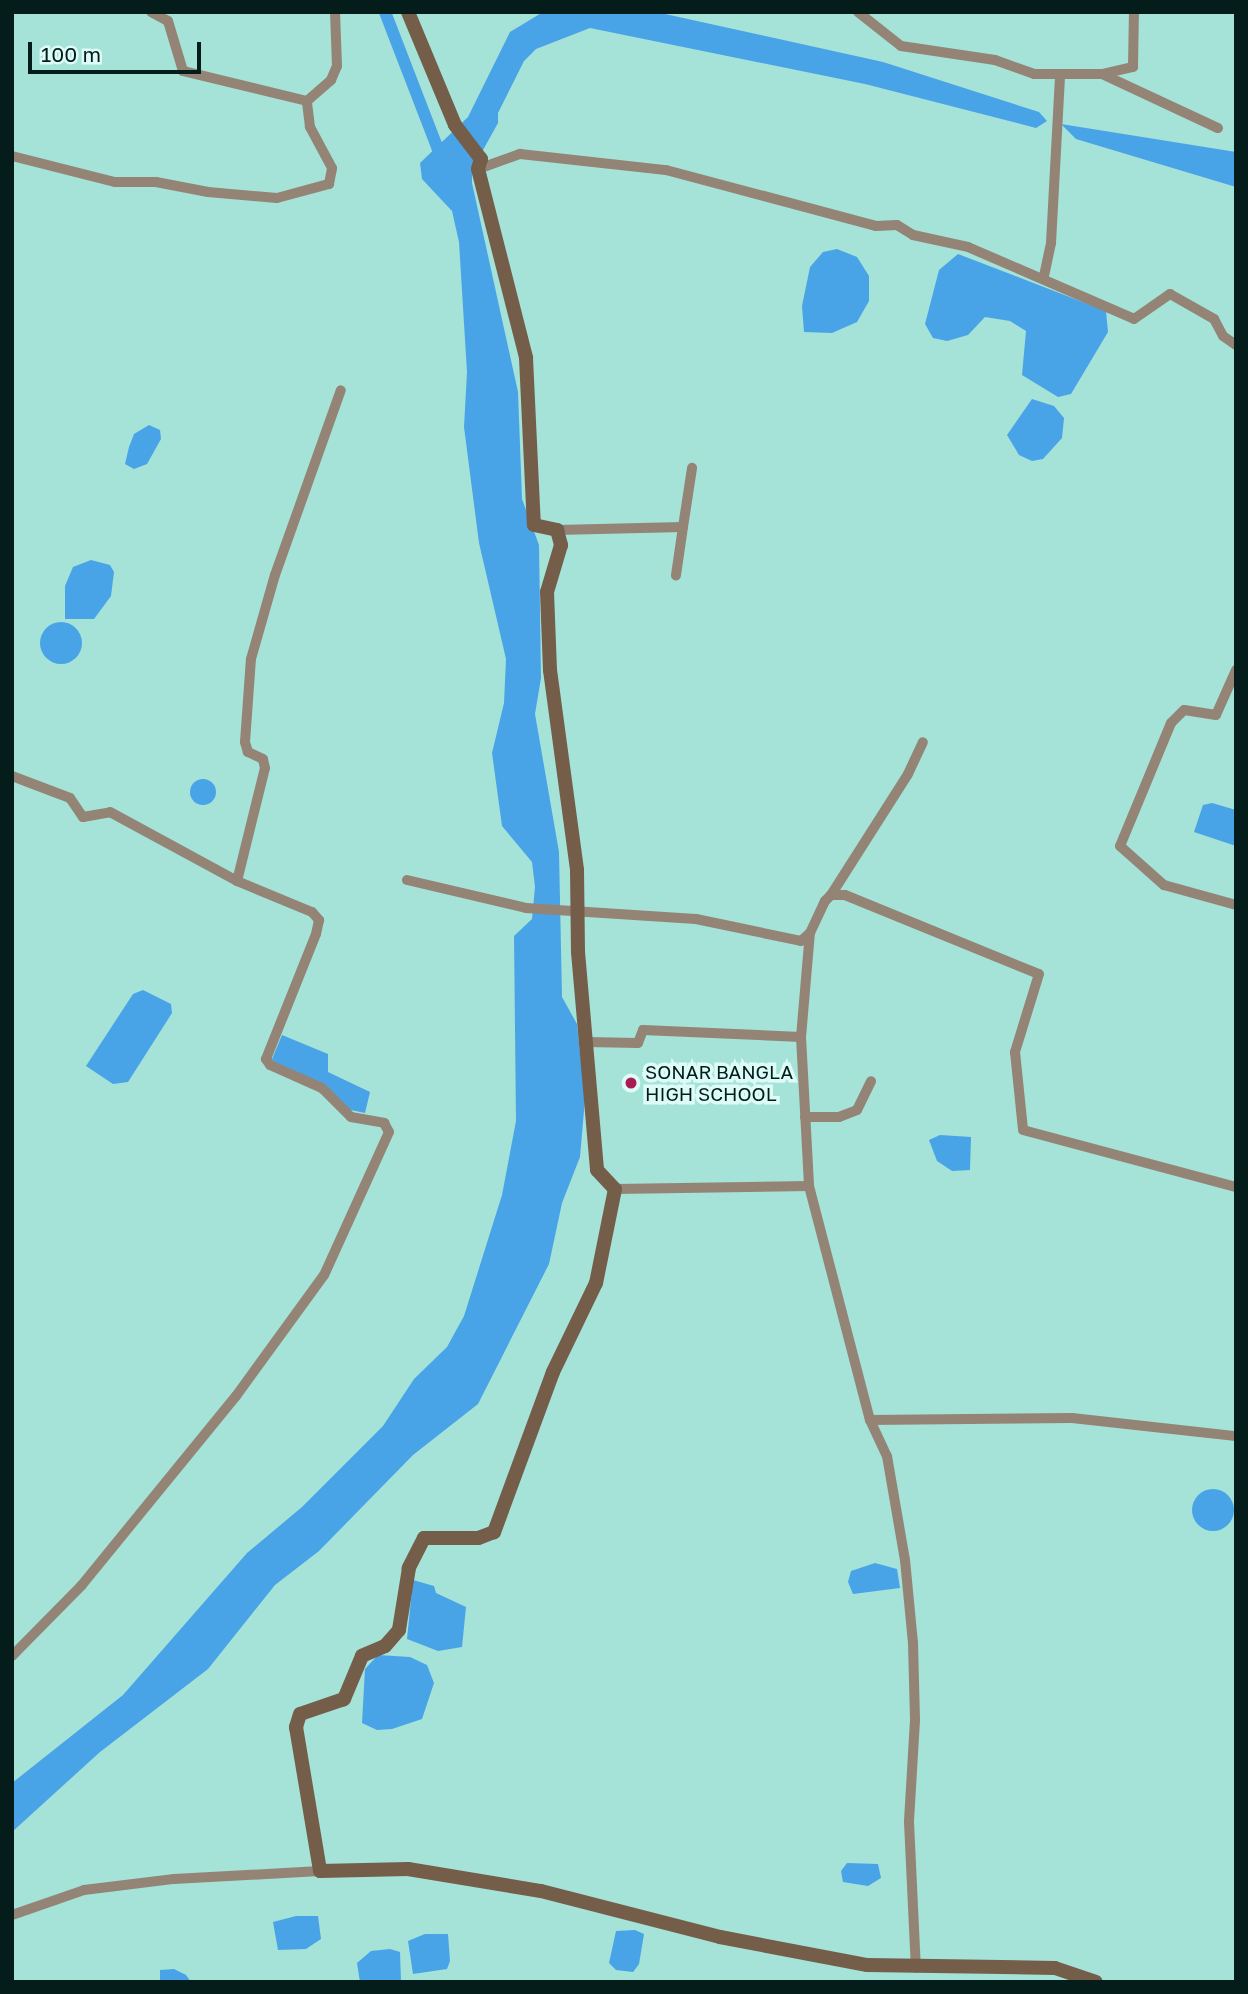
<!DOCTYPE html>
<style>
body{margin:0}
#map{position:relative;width:1248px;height:1994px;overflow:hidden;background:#a5e2d8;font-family:"Golos Text",sans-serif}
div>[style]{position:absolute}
.water>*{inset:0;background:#49a3e7}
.round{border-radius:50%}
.canal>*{height:12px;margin:-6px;padding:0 6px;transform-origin:6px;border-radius:6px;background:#49a3e7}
.street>*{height:10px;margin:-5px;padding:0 5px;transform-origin:5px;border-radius:5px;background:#948476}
.secondary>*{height:14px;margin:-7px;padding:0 7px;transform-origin:7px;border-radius:7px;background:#745e49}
.dots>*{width:19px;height:19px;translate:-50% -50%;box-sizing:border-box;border:4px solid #defcf7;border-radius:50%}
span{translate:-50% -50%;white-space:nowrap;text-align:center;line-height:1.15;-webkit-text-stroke:7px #defcf7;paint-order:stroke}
.poi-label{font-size:19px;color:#051d1a}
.left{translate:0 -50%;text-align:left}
.frame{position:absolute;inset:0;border:14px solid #051d1a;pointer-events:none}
.scale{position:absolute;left:28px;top:42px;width:173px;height:32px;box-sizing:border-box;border:4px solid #051d1a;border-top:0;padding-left:9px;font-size:21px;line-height:24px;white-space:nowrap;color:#051d1a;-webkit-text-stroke:5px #defcf7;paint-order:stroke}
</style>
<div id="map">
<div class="water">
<div style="clip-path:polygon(543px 12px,656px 12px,883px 62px,1039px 112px,1047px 121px,1036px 128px,865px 84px,590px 28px,536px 49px,524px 61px,498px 113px,498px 123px,472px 170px,472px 183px,518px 392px,522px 499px,539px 545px,541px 678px,535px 714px,559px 852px,562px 997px,577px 1024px,585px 1099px,580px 1157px,562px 1203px,549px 1264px,478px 1404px,413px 1455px,319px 1551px,275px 1585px,208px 1669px,100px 1752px,12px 1832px,12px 1783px,123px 1695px,247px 1553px,302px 1507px,383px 1426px,414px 1379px,447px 1347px,464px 1316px,502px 1195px,516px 1121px,514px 936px,532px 919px,535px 887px,532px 862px,502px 826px,492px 753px,504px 703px,506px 659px,479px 543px,464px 427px,467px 372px,459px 242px,452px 211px,422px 179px,420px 163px,468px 117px,510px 32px)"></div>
<div style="clip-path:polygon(1061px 124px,1236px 152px,1236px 187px,1076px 139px)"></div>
<div style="clip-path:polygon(837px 249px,857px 257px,869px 276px,869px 301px,857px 322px,832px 333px,804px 332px,802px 306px,810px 267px,823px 252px)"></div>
<div style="clip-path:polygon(958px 254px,1106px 311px,1108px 332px,1071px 394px,1058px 397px,1022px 375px,1026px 331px,1010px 321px,985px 317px,968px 335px,947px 341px,933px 338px,925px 324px,939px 270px)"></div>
<div style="clip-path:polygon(1032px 399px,1054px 406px,1064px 418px,1062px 438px,1043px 459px,1032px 461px,1019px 455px,1007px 435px)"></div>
<div style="clip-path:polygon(149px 425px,160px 430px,161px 439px,147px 464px,134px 469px,125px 464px,129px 447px,134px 434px)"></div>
<div style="clip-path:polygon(91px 560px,110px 565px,114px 572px,111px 596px,94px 619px,65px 619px,65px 586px,73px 567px)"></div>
<div class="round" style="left:40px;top:622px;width:42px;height:42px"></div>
<div class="round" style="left:190px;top:779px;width:26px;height:26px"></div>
<div style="clip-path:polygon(1212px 803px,1236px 810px,1236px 846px,1194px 832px,1203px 805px)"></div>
<div style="clip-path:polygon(143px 990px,171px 1004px,172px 1013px,128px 1082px,113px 1084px,86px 1066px,133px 994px)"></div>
<div style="clip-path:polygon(282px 1035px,328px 1054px,328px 1072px,370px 1092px,365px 1113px,346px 1109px,275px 1063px,272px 1059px)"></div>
<div style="clip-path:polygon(940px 1135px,971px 1137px,970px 1170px,952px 1171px,937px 1161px,929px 1140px)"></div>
<div class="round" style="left:1192px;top:1489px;width:42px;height:42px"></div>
<div style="clip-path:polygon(875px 1563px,897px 1569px,900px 1588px,853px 1594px,848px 1582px,851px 1571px)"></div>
<div style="clip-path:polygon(413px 1580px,434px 1586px,436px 1593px,466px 1607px,462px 1647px,438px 1651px,407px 1639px)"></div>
<div style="clip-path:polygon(378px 1655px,410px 1657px,427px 1665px,434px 1683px,422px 1719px,392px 1729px,377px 1730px,362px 1723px,365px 1669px)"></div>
<div style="clip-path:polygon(847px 1863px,878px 1864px,881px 1878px,868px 1886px,843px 1882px,841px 1871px)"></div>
<div style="clip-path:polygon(296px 1916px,318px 1916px,321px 1939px,306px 1949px,278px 1950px,273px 1922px)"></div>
<div style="clip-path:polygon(635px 1930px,644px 1934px,639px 1964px,633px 1972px,616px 1970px,609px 1963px,616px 1931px)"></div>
<div style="clip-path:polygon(425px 1934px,448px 1934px,450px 1961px,447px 1969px,413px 1974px,408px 1941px)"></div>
<div style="clip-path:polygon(390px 1949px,400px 1952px,401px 1982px,360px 1982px,357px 1963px,371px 1951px)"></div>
<div style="clip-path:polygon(174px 1969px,186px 1975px,191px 1982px,160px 1982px,160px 1970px)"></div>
</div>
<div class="canal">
<div style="left:385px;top:12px;width:145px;rotate:68.9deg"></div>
<div style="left:437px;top:147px;width:17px;rotate:54deg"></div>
</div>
<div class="street">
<div style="left:858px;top:12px;width:55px;rotate:38.3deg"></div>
<div style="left:901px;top:46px;width:95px;rotate:8.5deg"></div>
<div style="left:995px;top:60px;width:41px;rotate:19.7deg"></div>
<div style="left:1034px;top:74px;width:68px"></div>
<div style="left:1102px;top:74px;width:128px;rotate:25deg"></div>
<div style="left:1102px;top:74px;width:32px;rotate:-13deg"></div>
<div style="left:1133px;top:67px;width:55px;rotate:-89deg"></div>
<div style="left:307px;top:101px;width:32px;rotate:-41deg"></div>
<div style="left:331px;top:80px;width:15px;rotate:-67deg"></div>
<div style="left:337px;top:66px;width:54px;rotate:-92.1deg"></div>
<div style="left:12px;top:156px;width:106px;rotate:14.2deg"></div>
<div style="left:115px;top:182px;width:41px"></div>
<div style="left:156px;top:182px;width:53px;rotate:10.9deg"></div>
<div style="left:208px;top:192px;width:69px;rotate:5deg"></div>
<div style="left:277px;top:198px;width:54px;rotate:-15.1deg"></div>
<div style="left:329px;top:184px;width:16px;rotate:-79deg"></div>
<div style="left:332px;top:168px;width:47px;rotate:-118.2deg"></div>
<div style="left:310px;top:127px;width:26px;rotate:-97deg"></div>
<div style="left:307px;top:101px;width:128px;rotate:-166.4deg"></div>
<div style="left:183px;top:71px;width:52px;rotate:-106.7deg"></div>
<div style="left:168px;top:21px;width:19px;rotate:-152deg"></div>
<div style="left:478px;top:169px;width:45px;rotate:-19.7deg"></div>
<div style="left:520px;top:154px;width:147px;rotate:6.3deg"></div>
<div style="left:666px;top:170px;width:217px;rotate:14.9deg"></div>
<div style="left:876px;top:226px;width:21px;rotate:-3deg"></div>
<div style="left:897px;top:225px;width:19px;rotate:32deg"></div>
<div style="left:913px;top:235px;width:56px;rotate:12.3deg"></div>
<div style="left:968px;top:247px;width:181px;rotate:23.4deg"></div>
<div style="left:1134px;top:319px;width:44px;rotate:-34.8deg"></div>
<div style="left:1170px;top:294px;width:51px;rotate:29.6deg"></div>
<div style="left:1214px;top:319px;width:19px;rotate:62deg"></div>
<div style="left:1223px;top:336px;width:16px;rotate:35deg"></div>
<div style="left:1044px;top:276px;width:34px;rotate:-78deg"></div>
<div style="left:1051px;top:243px;width:166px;rotate:-86.9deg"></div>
<div style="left:683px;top:527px;width:60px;rotate:-81.3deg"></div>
<div style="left:557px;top:530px;width:126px;rotate:-1.4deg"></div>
<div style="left:683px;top:527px;width:49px;rotate:98.3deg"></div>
<div style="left:1236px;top:670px;width:49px;rotate:114deg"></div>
<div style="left:1216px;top:715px;width:32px;rotate:-171deg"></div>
<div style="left:1184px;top:710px;width:18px;rotate:135deg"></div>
<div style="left:1171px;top:723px;width:133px;rotate:112.5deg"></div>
<div style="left:1120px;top:846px;width:59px;rotate:41.6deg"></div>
<div style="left:1164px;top:885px;width:75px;rotate:15.5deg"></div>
<div style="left:12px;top:776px;width:62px;rotate:20.8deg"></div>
<div style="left:70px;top:798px;width:23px;rotate:56deg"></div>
<div style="left:83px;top:817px;width:27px;rotate:-10deg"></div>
<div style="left:110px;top:812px;width:145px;rotate:28.5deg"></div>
<div style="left:237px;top:881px;width:81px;rotate:22.5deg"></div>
<div style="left:312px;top:912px;width:11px;rotate:49deg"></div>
<div style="left:319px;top:920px;width:14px;rotate:102deg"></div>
<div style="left:316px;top:934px;width:135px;rotate:111.8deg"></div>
<div style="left:266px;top:1059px;width:7px;rotate:56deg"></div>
<div style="left:270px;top:1065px;width:57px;rotate:23.9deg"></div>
<div style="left:322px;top:1088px;width:41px;rotate:45deg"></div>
<div style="left:351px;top:1117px;width:34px;rotate:10deg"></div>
<div style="left:384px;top:1123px;width:10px;rotate:61deg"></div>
<div style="left:389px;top:1132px;width:157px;rotate:114.4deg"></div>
<div style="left:324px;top:1275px;width:150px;rotate:126deg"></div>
<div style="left:236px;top:1396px;width:244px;rotate:129.2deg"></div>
<div style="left:82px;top:1585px;width:100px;rotate:134.6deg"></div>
<div style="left:407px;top:880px;width:122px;rotate:13.2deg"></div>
<div style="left:526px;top:908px;width:170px;rotate:3.7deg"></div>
<div style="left:696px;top:919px;width:107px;rotate:11.8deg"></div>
<div style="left:801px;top:941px;width:12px;rotate:-42deg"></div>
<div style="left:810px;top:933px;width:35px;rotate:-65deg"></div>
<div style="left:825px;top:901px;width:8px;rotate:-45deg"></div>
<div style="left:831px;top:895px;width:14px"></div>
<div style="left:845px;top:895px;width:209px;rotate:22.2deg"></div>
<div style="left:1039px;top:974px;width:82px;rotate:107.1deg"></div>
<div style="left:1015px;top:1052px;width:78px;rotate:84.1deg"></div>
<div style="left:1023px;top:1130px;width:220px;rotate:15deg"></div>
<div style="left:237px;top:881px;width:116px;rotate:-76.1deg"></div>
<div style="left:265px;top:768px;width:9px;rotate:-103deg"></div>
<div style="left:263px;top:759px;width:17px;rotate:-155deg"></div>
<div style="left:248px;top:752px;width:10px;rotate:-107deg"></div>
<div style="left:245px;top:742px;width:83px;rotate:-85.9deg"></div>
<div style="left:251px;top:659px;width:87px;rotate:-74.1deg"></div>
<div style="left:275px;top:575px;width:196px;rotate:-70.4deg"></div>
<div style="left:831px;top:895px;width:143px;rotate:-57.5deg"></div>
<div style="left:908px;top:774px;width:35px;rotate:-65deg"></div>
<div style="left:801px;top:1037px;width:104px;rotate:-85.1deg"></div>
<div style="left:587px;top:1042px;width:51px;rotate:1.1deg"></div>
<div style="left:638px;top:1043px;width:14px;rotate:-69deg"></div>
<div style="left:643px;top:1030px;width:158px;rotate:2.5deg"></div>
<div style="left:801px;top:1037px;width:149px;rotate:86.9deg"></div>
<div style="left:805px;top:1117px;width:34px"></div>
<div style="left:839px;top:1117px;width:19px;rotate:-21deg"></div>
<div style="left:857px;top:1110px;width:32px;rotate:-64deg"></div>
<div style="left:615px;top:1189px;width:194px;rotate:-0.9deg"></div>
<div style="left:809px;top:1186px;width:242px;rotate:75.4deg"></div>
<div style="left:870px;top:1420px;width:202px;rotate:-0.6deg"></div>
<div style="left:1072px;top:1418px;width:165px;rotate:6.3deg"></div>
<div style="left:870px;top:1420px;width:40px;rotate:65deg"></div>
<div style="left:887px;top:1456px;width:106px;rotate:80.2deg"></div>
<div style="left:905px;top:1560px;width:83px;rotate:84.5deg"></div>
<div style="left:913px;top:1643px;width:77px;rotate:88.5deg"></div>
<div style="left:915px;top:1720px;width:102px;rotate:93.4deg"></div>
<div style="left:909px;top:1822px;width:146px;rotate:87.3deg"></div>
<div style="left:12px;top:1915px;width:76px;rotate:-19.1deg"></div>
<div style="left:84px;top:1890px;width:91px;rotate:-7deg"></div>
<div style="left:174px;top:1879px;width:146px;rotate:-3.1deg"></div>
</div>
<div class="secondary">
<div style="left:408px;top:12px;width:122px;rotate:67.4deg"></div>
<div style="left:455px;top:125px;width:43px;rotate:52.6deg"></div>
<div style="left:481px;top:159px;width:10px;rotate:107deg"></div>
<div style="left:478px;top:169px;width:195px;rotate:75.7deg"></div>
<div style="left:526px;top:358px;width:167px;rotate:87.3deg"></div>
<div style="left:534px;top:525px;width:24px;rotate:12deg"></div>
<div style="left:557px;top:530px;width:16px;rotate:75deg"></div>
<div style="left:561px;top:545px;width:49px;rotate:106.6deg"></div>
<div style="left:547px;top:592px;width:78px;rotate:87.8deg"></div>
<div style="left:550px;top:670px;width:202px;rotate:82.3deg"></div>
<div style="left:577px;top:870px;width:82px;rotate:89.3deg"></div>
<div style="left:578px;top:952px;width:219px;rotate:85deg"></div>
<div style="left:597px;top:1170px;width:26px;rotate:47deg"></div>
<div style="left:615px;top:1189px;width:96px;rotate:101.4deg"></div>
<div style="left:596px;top:1283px;width:99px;rotate:115.8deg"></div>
<div style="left:553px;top:1372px;width:171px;rotate:110.2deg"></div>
<div style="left:494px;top:1532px;width:17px;rotate:159deg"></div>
<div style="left:478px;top:1538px;width:54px;rotate:180deg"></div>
<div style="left:424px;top:1538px;width:34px;rotate:117deg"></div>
<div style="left:409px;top:1568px;width:63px;rotate:99.2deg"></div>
<div style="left:399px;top:1630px;width:21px;rotate:131deg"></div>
<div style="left:385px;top:1646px;width:25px;rotate:157deg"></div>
<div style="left:362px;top:1656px;width:47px;rotate:112.7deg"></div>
<div style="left:344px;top:1699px;width:46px;rotate:161.2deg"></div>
<div style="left:300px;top:1714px;width:14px;rotate:107deg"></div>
<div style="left:296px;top:1727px;width:146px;rotate:80.5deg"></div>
<div style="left:320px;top:1871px;width:88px;rotate:-1.3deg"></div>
<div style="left:408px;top:1869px;width:135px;rotate:9.4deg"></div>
<div style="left:541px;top:1891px;width:185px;rotate:14.4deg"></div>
<div style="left:720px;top:1937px;width:150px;rotate:10.8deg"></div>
<div style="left:867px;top:1965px;width:188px;rotate:0.9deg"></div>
<div style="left:1055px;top:1968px;width:43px;rotate:18.9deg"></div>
</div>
<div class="dots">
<div style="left:631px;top:1083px;background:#ab1c55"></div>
</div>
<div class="poi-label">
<span class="left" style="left:645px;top:1083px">SONAR BANGLA<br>HIGH SCHOOL</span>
</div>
<div class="frame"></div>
<div class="scale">100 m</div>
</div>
